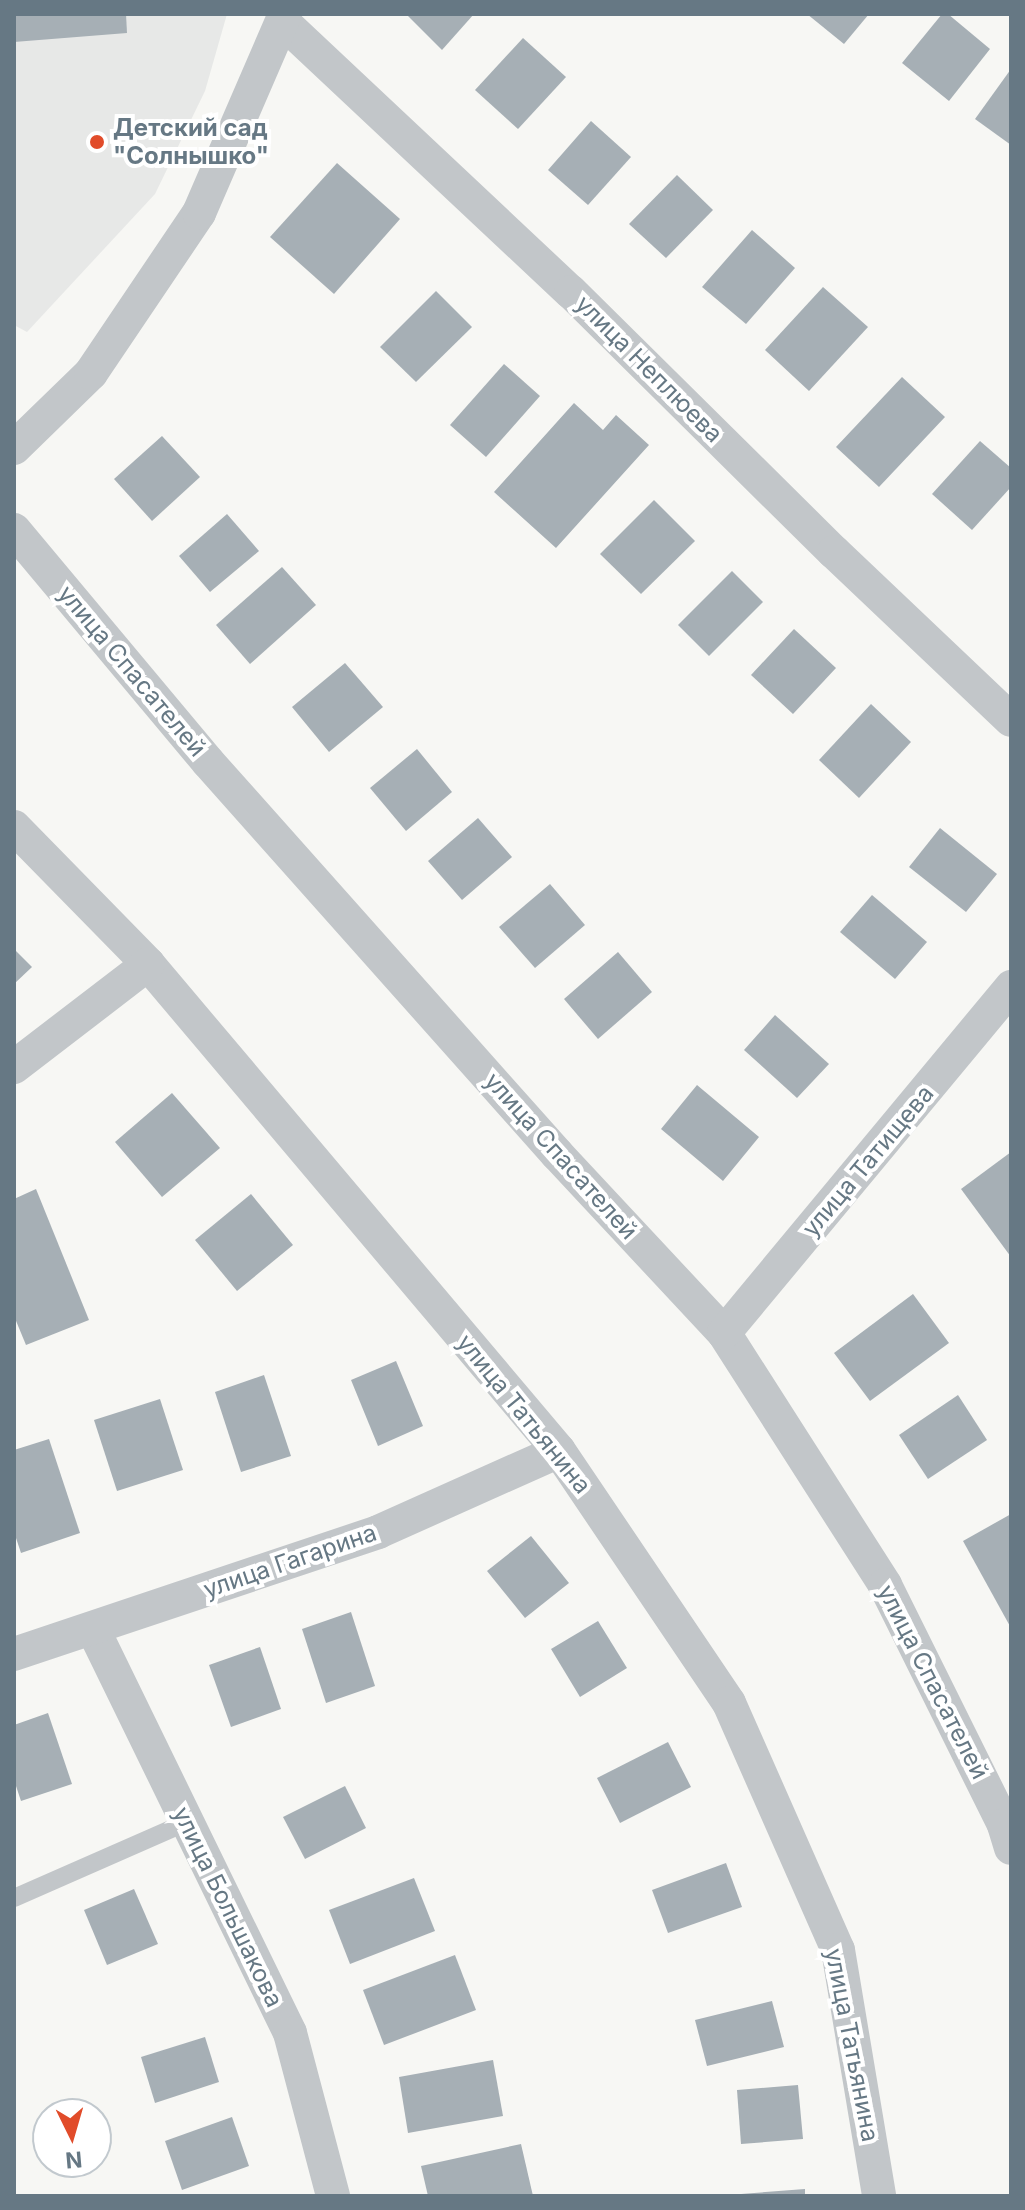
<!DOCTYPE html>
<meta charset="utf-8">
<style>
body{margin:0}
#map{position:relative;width:1025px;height:2210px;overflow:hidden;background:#f7f7f4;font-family:Inter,sans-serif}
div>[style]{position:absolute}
.built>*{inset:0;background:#e7e8e7}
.building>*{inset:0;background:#a6afb5}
.service>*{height:18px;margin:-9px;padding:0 9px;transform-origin:9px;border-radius:9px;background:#c2c6c9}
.minor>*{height:34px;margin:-17px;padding:0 17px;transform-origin:17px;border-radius:17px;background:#c2c6c9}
.dots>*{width:22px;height:22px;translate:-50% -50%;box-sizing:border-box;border:4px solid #fff;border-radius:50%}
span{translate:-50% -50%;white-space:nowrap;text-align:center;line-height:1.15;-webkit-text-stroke:8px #fff;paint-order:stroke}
.poi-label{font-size:24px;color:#667884;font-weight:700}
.left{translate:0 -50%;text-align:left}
.street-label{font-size:24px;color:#667884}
.frame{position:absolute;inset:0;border:16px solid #667884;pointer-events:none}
.north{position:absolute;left:32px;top:2098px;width:80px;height:80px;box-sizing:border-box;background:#fff;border:2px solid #c2c9ce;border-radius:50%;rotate:175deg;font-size:22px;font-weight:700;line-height:32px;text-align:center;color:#667884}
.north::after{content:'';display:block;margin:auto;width:28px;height:36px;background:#e14c2a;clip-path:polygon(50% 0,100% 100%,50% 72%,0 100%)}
</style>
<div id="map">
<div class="built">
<div style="clip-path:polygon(14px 14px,227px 14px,205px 91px,155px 194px,27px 332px,14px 325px)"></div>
</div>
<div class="building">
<div style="clip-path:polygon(14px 14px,126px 14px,127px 33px,14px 42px)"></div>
<div style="clip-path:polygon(406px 14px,474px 14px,442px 50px)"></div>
<div style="clip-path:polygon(807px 14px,869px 14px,844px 44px)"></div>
<div style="clip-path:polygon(942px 14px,948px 14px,990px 49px,949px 101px,902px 63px)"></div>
<div style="clip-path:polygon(523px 38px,566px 77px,518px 129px,475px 90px)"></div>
<div style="clip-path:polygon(1011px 69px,1011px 145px,975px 119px)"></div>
<div style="clip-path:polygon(591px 121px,631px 157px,588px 205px,548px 170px)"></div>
<div style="clip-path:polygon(337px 163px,400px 219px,334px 294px,270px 237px)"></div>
<div style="clip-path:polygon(677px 175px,713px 210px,666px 258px,629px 224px)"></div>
<div style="clip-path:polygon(752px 230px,795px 268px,746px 324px,702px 287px)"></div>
<div style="clip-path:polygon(823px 287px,868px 327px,809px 391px,765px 350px)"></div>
<div style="clip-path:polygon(436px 291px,472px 327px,416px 382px,380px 347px)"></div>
<div style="clip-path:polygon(504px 364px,540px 396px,486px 457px,450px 425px)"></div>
<div style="clip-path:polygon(902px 377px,945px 417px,879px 487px,836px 447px)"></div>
<div style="clip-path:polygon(574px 403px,603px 430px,616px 415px,649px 445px,556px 548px,494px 492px)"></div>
<div style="clip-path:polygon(162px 436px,200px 477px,152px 521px,114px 479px)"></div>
<div style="clip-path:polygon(980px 441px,1011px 468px,1011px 487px,972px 530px,932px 494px)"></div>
<div style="clip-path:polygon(654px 500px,695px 541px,641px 594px,600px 554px)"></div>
<div style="clip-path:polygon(227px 514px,259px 551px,210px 592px,179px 556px)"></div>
<div style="clip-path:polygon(282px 567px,316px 605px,250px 664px,216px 625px)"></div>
<div style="clip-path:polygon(732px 571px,763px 602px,709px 656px,678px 625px)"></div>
<div style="clip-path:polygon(794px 629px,836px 668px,793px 714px,751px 675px)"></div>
<div style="clip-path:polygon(345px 663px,383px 707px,329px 752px,292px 707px)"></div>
<div style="clip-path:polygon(871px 704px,911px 742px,859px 798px,819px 760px)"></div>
<div style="clip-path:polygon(417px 749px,452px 792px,406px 831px,370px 788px)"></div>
<div style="clip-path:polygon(478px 818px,512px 857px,462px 900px,428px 861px)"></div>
<div style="clip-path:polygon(940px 828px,997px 874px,966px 912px,909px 867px)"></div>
<div style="clip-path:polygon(550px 884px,585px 925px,535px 968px,499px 927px)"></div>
<div style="clip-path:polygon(872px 895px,927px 942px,895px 979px,840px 932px)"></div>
<div style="clip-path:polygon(14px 949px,32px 967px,14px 984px)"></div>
<div style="clip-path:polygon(618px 952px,652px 992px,598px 1039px,564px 999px)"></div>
<div style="clip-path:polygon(775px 1015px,829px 1064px,797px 1098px,744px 1050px)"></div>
<div style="clip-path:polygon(697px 1085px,759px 1137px,723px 1181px,661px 1129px)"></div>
<div style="clip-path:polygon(172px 1093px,220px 1148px,162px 1197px,115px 1142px)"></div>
<div style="clip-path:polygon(1011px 1152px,1011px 1257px,961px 1189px)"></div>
<div style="clip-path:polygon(36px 1189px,89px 1320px,26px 1345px,14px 1316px,14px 1199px)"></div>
<div style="clip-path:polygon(251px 1194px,293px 1245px,237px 1291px,195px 1240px)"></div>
<div style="clip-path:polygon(913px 1294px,949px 1343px,870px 1401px,834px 1353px)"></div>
<div style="clip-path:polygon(396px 1361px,423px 1426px,378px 1446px,351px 1380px)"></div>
<div style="clip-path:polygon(264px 1375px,291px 1456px,241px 1472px,215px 1392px)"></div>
<div style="clip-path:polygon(958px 1395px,987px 1440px,928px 1479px,899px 1435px)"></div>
<div style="clip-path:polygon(160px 1399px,183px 1470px,117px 1491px,94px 1420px)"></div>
<div style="clip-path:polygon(49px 1439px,80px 1533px,21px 1553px,14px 1532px,14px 1450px)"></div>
<div style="clip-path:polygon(1011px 1514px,1011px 1628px,963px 1541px)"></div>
<div style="clip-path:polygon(531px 1536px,569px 1583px,525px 1618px,487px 1571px)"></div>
<div style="clip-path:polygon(351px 1612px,375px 1686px,326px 1703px,302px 1629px)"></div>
<div style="clip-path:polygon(598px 1621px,627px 1668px,580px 1697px,551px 1649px)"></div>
<div style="clip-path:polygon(260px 1647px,281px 1709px,231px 1727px,209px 1665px)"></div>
<div style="clip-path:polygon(48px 1713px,72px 1784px,21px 1801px,14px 1780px,14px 1725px)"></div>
<div style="clip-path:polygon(668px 1742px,691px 1787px,620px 1823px,597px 1778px)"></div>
<div style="clip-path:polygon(345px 1786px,366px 1828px,305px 1859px,283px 1817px)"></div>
<div style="clip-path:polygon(726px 1863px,742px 1907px,668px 1933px,652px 1890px)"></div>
<div style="clip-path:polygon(414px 1878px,435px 1931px,350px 1964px,329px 1910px)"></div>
<div style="clip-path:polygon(134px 1889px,158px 1944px,107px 1965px,84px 1910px)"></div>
<div style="clip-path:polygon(455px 1955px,476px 2010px,384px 2045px,363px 1990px)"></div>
<div style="clip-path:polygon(772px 2001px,784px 2047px,707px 2066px,695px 2020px)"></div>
<div style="clip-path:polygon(205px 2037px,219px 2082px,155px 2103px,141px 2057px)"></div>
<div style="clip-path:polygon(493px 2060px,503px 2116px,408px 2133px,399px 2077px)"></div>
<div style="clip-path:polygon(798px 2085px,803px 2139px,741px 2144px,737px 2090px)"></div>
<div style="clip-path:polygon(232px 2117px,249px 2166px,182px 2190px,165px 2141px)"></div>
<div style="clip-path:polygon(521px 2144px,533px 2196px,428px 2196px,421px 2166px)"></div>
<div style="clip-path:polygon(805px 2189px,805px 2196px,742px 2196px,741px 2194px)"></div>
</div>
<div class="service">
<div style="left:14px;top:1898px;width:189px;rotate:-23.7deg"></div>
</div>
<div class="minor">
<div style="left:283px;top:22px;width:395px;rotate:43.2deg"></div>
<div style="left:571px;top:292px;width:370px;rotate:44.7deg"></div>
<div style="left:834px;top:552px;width:244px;rotate:43.5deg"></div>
<div style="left:14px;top:448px;width:107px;rotate:-44.2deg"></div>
<div style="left:91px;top:373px;width:193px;rotate:-56deg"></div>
<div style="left:199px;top:213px;width:217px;rotate:-66.6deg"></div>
<div style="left:14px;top:530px;width:302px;rotate:50.1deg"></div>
<div style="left:208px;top:762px;width:525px;rotate:48.32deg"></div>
<div style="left:557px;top:1154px;width:245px;rotate:47deg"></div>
<div style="left:724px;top:1333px;width:299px;rotate:57.4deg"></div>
<div style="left:885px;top:1585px;width:268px;rotate:63.6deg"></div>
<div style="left:1004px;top:1825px;width:24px;rotate:73deg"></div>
<div style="left:14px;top:827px;width:192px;rotate:45.6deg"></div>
<div style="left:148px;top:964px;width:637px;rotate:49.84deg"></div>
<div style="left:559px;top:1451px;width:304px;rotate:56deg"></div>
<div style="left:729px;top:1703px;width:270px;rotate:66.2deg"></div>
<div style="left:838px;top:1950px;width:249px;rotate:80.5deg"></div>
<div style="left:14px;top:1067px;width:169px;rotate:-37.5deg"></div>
<div style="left:724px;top:1333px;width:450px;rotate:-50.3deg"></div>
<div style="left:93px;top:1629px;width:449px;rotate:64deg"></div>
<div style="left:290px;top:2033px;width:169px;rotate:75.2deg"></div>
<div style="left:14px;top:1654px;width:384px;rotate:-18.5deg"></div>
<div style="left:378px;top:1532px;width:198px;rotate:-24.1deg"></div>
</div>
<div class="dots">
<div style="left:97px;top:142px;background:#e14c2a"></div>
</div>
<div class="poi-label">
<span class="left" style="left:113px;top:142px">Детский сад<br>"Солнышко"</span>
</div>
<div class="street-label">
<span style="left:649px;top:369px;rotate:45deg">улица Неплюева</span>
<span style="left:132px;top:671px;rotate:50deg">улица Спасателей</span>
<span style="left:561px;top:1156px;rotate:48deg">улица Спасателей</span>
<span style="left:868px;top:1161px;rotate:-50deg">улица Татищева</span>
<span style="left:524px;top:1414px;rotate:51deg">улица Татьянина</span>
<span style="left:290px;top:1561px;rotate:-19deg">улица Гагарина</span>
<span style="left:933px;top:1682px;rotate:63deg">улица Спасателей</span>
<span style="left:228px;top:1907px;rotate:64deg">улица Большакова</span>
<span style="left:852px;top:2045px;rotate:79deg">улица Татьянина</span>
</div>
<div class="frame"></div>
<div class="north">N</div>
</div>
